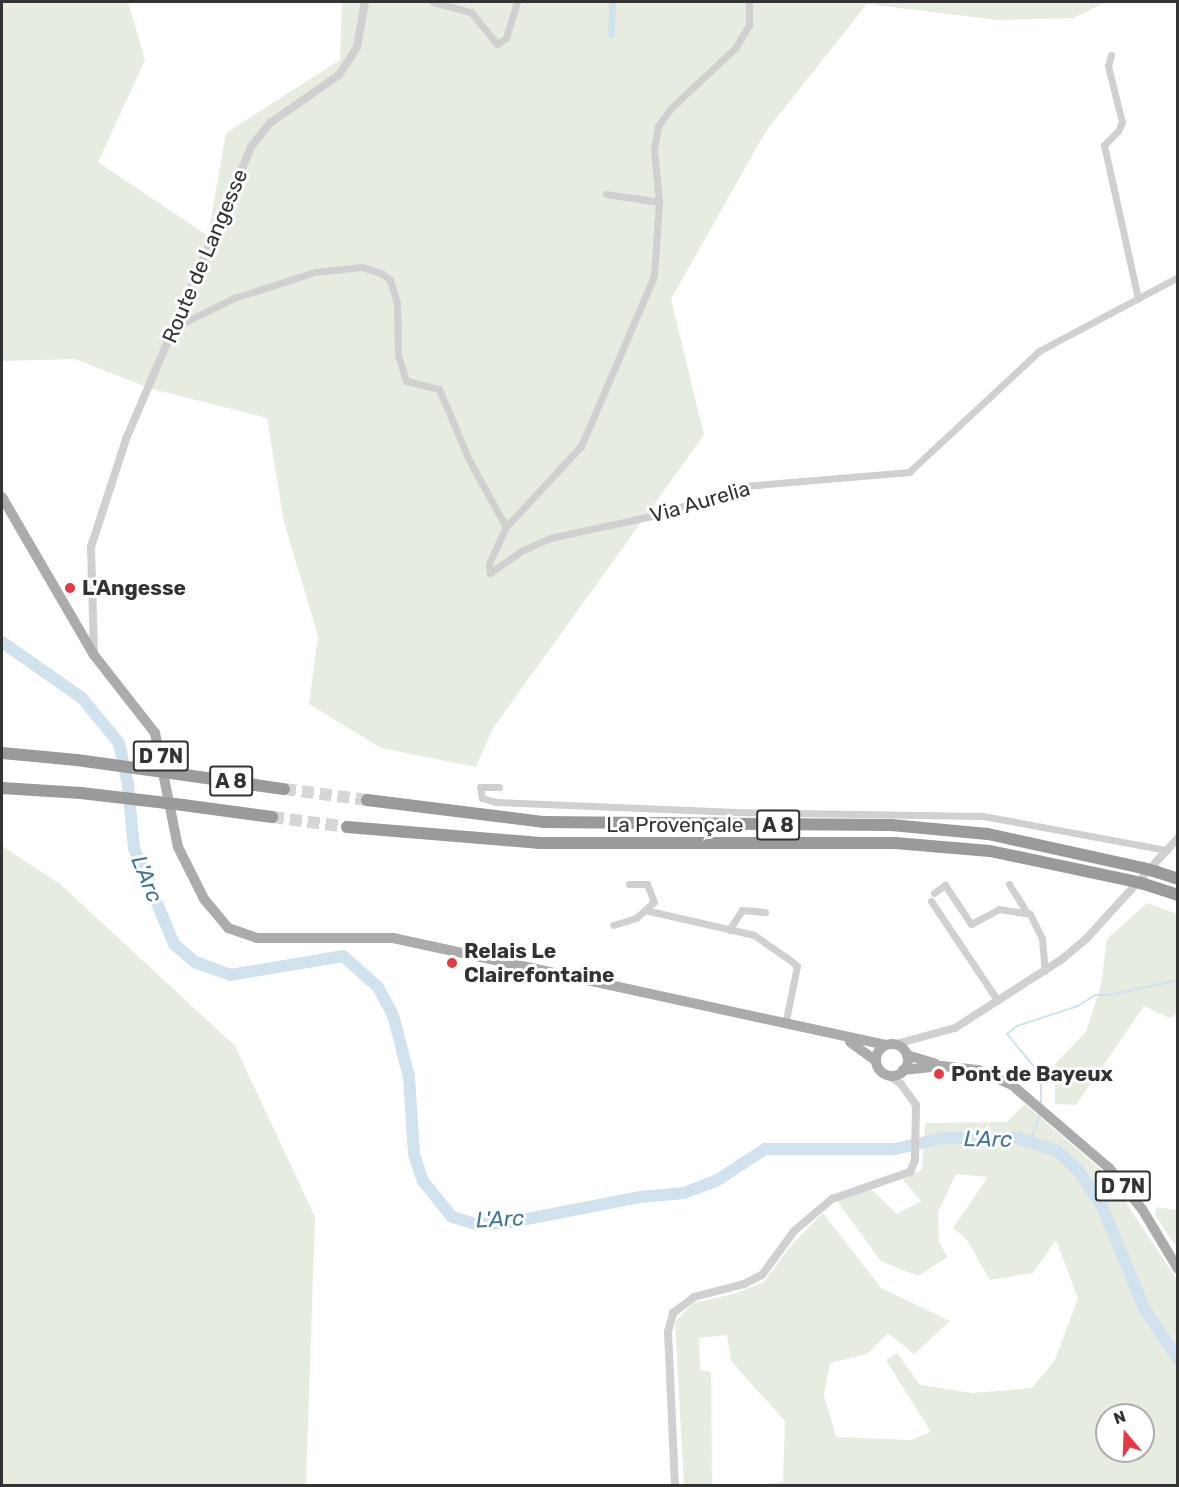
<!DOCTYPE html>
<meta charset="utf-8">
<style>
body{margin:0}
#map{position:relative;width:1179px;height:1487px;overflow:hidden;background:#fff;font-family:Rubik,sans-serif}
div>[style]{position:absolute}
.green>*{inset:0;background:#e6ecdf}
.stream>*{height:2px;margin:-1px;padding:0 1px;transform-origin:1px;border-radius:1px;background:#cfe2ee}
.canal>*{height:7px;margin:-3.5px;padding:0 3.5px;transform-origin:3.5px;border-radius:3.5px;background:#cfe2ee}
.river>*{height:12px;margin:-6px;padding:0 6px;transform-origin:6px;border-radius:6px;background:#cfe2ee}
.motorway-tunnel>*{height:12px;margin-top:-6px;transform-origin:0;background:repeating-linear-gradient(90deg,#d6d6d6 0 12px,transparent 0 18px)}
.minor>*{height:7px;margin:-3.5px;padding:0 3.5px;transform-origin:3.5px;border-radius:3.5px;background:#d0d0d0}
.tertiary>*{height:8px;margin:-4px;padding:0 4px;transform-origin:4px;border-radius:4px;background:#d0d0d0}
.primary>*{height:10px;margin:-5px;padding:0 5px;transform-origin:5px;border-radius:5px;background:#ababab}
.primary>.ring{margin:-5px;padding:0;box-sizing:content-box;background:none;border:10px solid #ababab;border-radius:50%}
.motorway>*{height:12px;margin:-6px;padding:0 6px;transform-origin:6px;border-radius:6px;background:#9a9a9a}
.motorway-bridge>*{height:12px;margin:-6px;padding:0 6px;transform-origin:6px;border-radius:6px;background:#9a9a9a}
.dots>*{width:16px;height:16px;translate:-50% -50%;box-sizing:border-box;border:3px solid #fff;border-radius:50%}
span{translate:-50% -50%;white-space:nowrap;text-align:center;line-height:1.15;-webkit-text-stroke:6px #fff;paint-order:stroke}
.shield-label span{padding:2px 4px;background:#fff;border:2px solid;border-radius:4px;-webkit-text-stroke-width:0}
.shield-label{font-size:20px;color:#333;font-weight:700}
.street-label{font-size:21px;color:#333}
.poi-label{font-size:21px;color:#333;font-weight:700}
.left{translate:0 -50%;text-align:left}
.water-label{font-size:22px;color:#3f7597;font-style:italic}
.frame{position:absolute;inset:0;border:3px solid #333;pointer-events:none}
.north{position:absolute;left:1095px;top:1403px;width:60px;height:60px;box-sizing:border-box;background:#fff;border:2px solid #adadad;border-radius:50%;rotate:341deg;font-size:16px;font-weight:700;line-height:24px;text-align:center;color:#333}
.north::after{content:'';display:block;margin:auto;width:21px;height:27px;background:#e63946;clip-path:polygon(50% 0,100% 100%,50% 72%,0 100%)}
</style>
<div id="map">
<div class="green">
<div style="clip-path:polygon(2px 2px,128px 2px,145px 60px,98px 162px,208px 236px,226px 133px,340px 60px,342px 2px,1106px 2px,1073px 18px,998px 20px,867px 4px,766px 131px,671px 299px,704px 435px,493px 728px,476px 767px,381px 748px,309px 704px,318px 636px,284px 522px,267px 418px,149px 388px,75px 359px,2px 361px)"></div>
<div style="clip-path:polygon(2px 846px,60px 884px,235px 1046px,315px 1217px,306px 1485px,2px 1485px)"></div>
<div style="clip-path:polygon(1147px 903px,1177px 914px,1177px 1013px,1170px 1018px,1144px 1006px,1076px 1105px,1055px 1104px,1055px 1064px,1086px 1032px,1101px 985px,1107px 939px)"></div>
<div style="clip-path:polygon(evenodd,1025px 1104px,1110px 1178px,1177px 1280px,1177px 1485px,753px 1485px,783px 1482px,785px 1421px,731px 1361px,727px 1335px,699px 1338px,700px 1370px,711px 1372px,712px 1485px,684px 1485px,675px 1322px,693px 1303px,734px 1294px,764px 1282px,793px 1243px,823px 1213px,881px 1288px,950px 1321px,914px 1354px,888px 1333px,867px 1354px,830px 1363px,824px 1395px,836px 1437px,911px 1440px,931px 1432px,886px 1360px,897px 1353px,920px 1385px,973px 1393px,1032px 1388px,1055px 1360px,1078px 1298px,1056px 1240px,1033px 1273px,990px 1280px,967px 1240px,953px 1228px,988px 1177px,956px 1174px,938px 1212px,939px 1241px,947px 1257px,918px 1276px,881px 1261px,837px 1201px,871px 1189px,897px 1214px,921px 1201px,903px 1180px,922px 1170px,925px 1123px,1007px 1122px,1025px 1104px,1107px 1415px,1143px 1415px,1143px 1451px,1107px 1451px,1107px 1415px)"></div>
<div style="clip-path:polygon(1156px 1207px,1177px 1210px,1177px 1248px,1155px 1215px)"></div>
</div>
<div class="stream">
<div style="left:1041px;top:1104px;width:29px;rotate:-90deg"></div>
<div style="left:1041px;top:1075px;width:53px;rotate:-129.7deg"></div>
<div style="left:1007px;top:1034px;width:13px;rotate:-39deg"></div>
<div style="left:1017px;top:1026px;width:64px;rotate:-18.2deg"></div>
<div style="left:1078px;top:1006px;width:20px;rotate:-33deg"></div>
<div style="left:1095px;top:995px;width:15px"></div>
<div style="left:1110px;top:995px;width:70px;rotate:-12.4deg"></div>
<div style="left:1030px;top:1142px;width:29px;rotate:-70deg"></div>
</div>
<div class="canal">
<div style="left:611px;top:34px;width:32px;rotate:-88deg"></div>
</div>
<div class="river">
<div style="left:2px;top:642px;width:98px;rotate:35deg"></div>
<div style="left:82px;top:698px;width:58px;rotate:50.6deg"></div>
<div style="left:119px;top:743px;width:43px;rotate:77.9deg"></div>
<div style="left:128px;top:785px;width:63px;rotate:84.6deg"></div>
<div style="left:134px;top:848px;width:104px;rotate:67.4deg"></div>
<div style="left:174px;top:944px;width:28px;rotate:41deg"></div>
<div style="left:195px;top:962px;width:37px;rotate:20deg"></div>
<div style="left:230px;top:975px;width:115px;rotate:-9.5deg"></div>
<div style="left:343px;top:956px;width:47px;rotate:41.5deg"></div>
<div style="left:378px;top:987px;width:32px;rotate:62deg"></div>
<div style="left:393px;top:1015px;width:64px;rotate:75.5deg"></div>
<div style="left:409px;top:1077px;width:77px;rotate:86.3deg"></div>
<div style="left:414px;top:1154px;width:28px;rotate:72deg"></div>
<div style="left:423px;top:1181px;width:46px;rotate:51.1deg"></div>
<div style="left:452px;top:1217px;width:26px;rotate:16deg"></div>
<div style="left:477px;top:1224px;width:29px;rotate:-2deg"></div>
<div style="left:506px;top:1223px;width:136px;rotate:-11deg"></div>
<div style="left:640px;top:1197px;width:44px;rotate:-5.2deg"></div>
<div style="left:684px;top:1193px;width:34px;rotate:-21deg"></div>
<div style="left:716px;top:1181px;width:59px;rotate:-33.1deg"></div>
<div style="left:765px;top:1149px;width:130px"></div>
<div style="left:895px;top:1149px;width:50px;rotate:-12.7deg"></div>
<div style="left:944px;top:1138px;width:74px"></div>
<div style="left:1018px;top:1138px;width:41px;rotate:18.4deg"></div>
<div style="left:1057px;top:1151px;width:28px;rotate:42deg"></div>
<div style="left:1078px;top:1170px;width:43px;rotate:56.3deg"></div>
<div style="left:1102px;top:1206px;width:110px;rotate:67.6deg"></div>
<div style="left:1144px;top:1308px;width:61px;rotate:56.3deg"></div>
</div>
<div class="motorway-tunnel">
<div style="left:284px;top:789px;width:84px;rotate:7.5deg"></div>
<div style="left:272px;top:817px;width:76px;rotate:7.6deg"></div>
</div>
<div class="minor">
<div style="left:433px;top:2px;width:39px;rotate:15deg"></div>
<div style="left:471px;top:12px;width:41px;rotate:50.9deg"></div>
<div style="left:497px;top:44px;width:11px;rotate:-34deg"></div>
<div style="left:506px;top:38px;width:38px;rotate:-73deg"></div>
<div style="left:749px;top:2px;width:23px;rotate:90deg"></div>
<div style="left:749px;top:25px;width:27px;rotate:121deg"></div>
<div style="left:735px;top:48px;width:89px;rotate:136.8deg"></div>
<div style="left:670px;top:109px;width:21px;rotate:125deg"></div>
<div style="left:658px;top:126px;width:23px;rotate:100deg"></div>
<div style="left:654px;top:149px;width:53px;rotate:84.6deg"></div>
<div style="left:659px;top:202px;width:74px;rotate:93.9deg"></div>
<div style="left:654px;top:276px;width:185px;rotate:113.2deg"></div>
<div style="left:581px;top:446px;width:110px;rotate:132.8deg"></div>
<div style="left:506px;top:527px;width:40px;rotate:115deg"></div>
<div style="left:489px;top:563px;width:10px;rotate:84deg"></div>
<div style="left:490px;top:573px;width:38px;rotate:-35deg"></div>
<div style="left:521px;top:551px;width:32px;rotate:-24deg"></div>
<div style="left:550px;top:538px;width:104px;rotate:-12.2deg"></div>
<div style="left:652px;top:516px;width:98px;rotate:-17.9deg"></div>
<div style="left:745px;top:486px;width:165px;rotate:-4.9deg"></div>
<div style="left:909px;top:472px;width:178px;rotate:-42.9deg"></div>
<div style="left:1039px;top:351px;width:157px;rotate:-28deg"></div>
<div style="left:1111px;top:55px;width:11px;rotate:105deg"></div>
<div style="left:1108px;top:66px;width:58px;rotate:76deg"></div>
<div style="left:1122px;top:122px;width:10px;rotate:114deg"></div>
<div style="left:1118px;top:131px;width:20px;rotate:135deg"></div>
<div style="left:1104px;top:145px;width:157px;rotate:77.5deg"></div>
<div style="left:606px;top:194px;width:54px;rotate:8.6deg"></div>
<div style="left:175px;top:327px;width:66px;rotate:-26.2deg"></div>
<div style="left:234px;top:298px;width:85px;rotate:-17.8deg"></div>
<div style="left:315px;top:272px;width:47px;rotate:-6.1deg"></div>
<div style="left:362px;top:267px;width:20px;rotate:18deg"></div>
<div style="left:381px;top:273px;width:11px;rotate:38deg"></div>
<div style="left:390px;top:280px;width:24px;rotate:73deg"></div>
<div style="left:397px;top:303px;width:52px;rotate:88.9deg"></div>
<div style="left:398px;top:355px;width:27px;rotate:73deg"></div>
<div style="left:406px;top:381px;width:34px;rotate:14deg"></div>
<div style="left:439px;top:389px;width:77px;rotate:67.1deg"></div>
<div style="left:469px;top:460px;width:77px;rotate:61.1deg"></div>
<div style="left:499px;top:787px;width:19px;rotate:180deg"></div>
<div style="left:480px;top:787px;width:11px;rotate:80deg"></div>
<div style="left:482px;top:798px;width:15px;rotate:16deg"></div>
<div style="left:496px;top:802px;width:235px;rotate:2.4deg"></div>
<div style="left:731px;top:812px;width:252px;rotate:0.9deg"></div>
<div style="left:983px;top:816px;width:187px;rotate:10.5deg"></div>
<div style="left:1009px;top:884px;width:32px;rotate:58deg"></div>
<div style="left:934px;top:893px;width:14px;rotate:-36deg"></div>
<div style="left:945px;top:885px;width:47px;rotate:56.3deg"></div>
<div style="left:971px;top:924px;width:32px;rotate:-28deg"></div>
<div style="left:999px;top:909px;width:31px;rotate:9deg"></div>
<div style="left:1030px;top:914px;width:28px;rotate:64deg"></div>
<div style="left:1042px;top:939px;width:32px;rotate:85deg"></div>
<div style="left:931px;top:901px;width:120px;rotate:56.2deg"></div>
<div style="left:645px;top:910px;width:112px;rotate:12.9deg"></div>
<div style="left:754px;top:935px;width:39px;rotate:35deg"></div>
<div style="left:786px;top:957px;width:14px;rotate:39deg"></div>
<div style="left:797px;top:966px;width:55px;rotate:101.5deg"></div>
<div style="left:613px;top:925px;width:24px;rotate:-17deg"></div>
<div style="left:636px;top:918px;width:24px;rotate:-42deg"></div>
<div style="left:654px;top:902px;width:19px;rotate:-111deg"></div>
<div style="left:647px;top:884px;width:18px;rotate:180deg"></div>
<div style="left:729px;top:930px;width:24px;rotate:-57deg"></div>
<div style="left:742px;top:910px;width:23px;rotate:5deg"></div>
</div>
<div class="tertiary">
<div style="left:94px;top:653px;width:106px;rotate:-91.6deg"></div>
<div style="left:91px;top:547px;width:114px;rotate:-72deg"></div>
<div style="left:126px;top:439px;width:318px;rotate:-66.8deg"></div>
<div style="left:251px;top:147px;width:31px;rotate:-52deg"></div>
<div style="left:270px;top:123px;width:84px;rotate:-34.8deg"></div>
<div style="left:339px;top:75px;width:33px;rotate:-57deg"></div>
<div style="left:357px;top:47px;width:46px;rotate:-79.9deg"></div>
<div style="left:896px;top:1044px;width:61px;rotate:-15.2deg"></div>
<div style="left:955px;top:1028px;width:126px;rotate:-32.7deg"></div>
<div style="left:1061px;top:960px;width:34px;rotate:-40deg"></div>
<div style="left:1087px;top:938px;width:135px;rotate:-47.7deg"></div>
<div style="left:675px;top:1486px;width:154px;rotate:-92.6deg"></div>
<div style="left:668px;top:1332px;width:20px;rotate:-75deg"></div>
<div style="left:673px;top:1313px;width:26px;rotate:-37deg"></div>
<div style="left:694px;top:1297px;width:52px;rotate:-14.6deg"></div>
<div style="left:744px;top:1284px;width:20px;rotate:-27deg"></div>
<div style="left:762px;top:1275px;width:54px;rotate:-54deg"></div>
<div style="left:794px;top:1231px;width:50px;rotate:-40.1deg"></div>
<div style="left:832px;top:1199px;width:83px;rotate:-19.1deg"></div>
<div style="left:910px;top:1172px;width:13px;rotate:-67deg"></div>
<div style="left:915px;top:1160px;width:55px;rotate:-89deg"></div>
<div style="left:916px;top:1105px;width:26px;rotate:-126deg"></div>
<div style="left:901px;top:1084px;width:16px;rotate:-145deg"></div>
</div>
<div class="primary">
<div style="left:2px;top:497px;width:183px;rotate:59.8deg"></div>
<div style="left:94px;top:655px;width:99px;rotate:52deg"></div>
<div style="left:155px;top:733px;width:116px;rotate:78.6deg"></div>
<div style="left:178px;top:847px;width:58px;rotate:63.4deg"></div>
<div style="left:204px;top:899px;width:38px;rotate:50deg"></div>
<div style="left:228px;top:928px;width:31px;rotate:19deg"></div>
<div style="left:257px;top:938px;width:136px"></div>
<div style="left:393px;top:938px;width:504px;rotate:12.25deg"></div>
<div style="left:850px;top:1042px;width:31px;rotate:36deg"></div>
<div class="ring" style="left:876px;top:1044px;width:22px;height:22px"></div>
<div style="left:907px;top:1055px;width:30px;rotate:17deg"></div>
<div style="left:903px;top:1070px;width:38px;rotate:-6deg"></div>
<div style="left:941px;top:1066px;width:37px;rotate:6deg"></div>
<div style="left:978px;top:1070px;width:37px;rotate:24deg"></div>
<div style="left:1012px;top:1085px;width:128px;rotate:40.6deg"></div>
<div style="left:1109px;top:1168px;width:53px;rotate:51.2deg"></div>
<div style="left:1142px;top:1209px;width:70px;rotate:59deg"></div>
</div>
<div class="motorway">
<div style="left:2px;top:753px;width:75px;rotate:5.3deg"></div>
<div style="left:178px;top:774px;width:107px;rotate:8.1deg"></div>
<div style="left:2px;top:788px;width:79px;rotate:3.6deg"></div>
<div style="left:367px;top:800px;width:177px;rotate:7.1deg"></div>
<div style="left:543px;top:822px;width:348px;rotate:0.5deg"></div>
<div style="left:891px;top:825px;width:97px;rotate:5.3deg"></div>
<div style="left:988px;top:834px;width:159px;rotate:12.4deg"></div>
<div style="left:183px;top:805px;width:90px;rotate:7.7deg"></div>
<div style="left:347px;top:827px;width:194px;rotate:4.7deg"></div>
<div style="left:540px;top:843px;width:355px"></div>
<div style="left:895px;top:843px;width:95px;rotate:4.8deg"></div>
<div style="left:990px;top:851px;width:145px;rotate:11.9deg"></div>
<div style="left:1157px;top:872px;width:22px;rotate:18deg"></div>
<div style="left:1144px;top:884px;width:36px;rotate:18deg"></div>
</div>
<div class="motorway-bridge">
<div style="left:77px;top:760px;width:102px;rotate:7.9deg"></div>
<div style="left:81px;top:793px;width:103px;rotate:6.7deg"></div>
<div style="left:1143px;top:868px;width:15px;rotate:16deg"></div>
<div style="left:1132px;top:881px;width:12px;rotate:14deg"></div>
</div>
<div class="dots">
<div style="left:70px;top:588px;background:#e63946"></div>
<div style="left:452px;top:963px;background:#e63946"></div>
<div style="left:939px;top:1074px;background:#e63946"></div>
</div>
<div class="shield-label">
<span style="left:161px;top:756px">D 7N</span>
<span style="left:231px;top:781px">A 8</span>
<span style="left:778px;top:825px">A 8</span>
<span style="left:1123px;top:1186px">D 7N</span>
</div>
<div class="street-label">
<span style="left:205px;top:256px;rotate:-67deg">Route de Langesse</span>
<span style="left:700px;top:502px;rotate:-16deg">Via Aurelia</span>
<span style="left:675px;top:825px">La Provençale</span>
</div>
<div class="poi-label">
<span class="left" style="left:82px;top:588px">L'Angesse</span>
<span class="left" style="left:464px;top:963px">Relais Le<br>Clairefontaine</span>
<span class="left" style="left:951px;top:1074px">Pont de Bayeux</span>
</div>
<div class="water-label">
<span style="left:147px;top:879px;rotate:68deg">L'Arc</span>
<span style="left:988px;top:1139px;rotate:1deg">L'Arc</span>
<span style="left:500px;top:1219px;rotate:-3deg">L'Arc</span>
</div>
<div class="frame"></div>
<div class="north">N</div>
</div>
